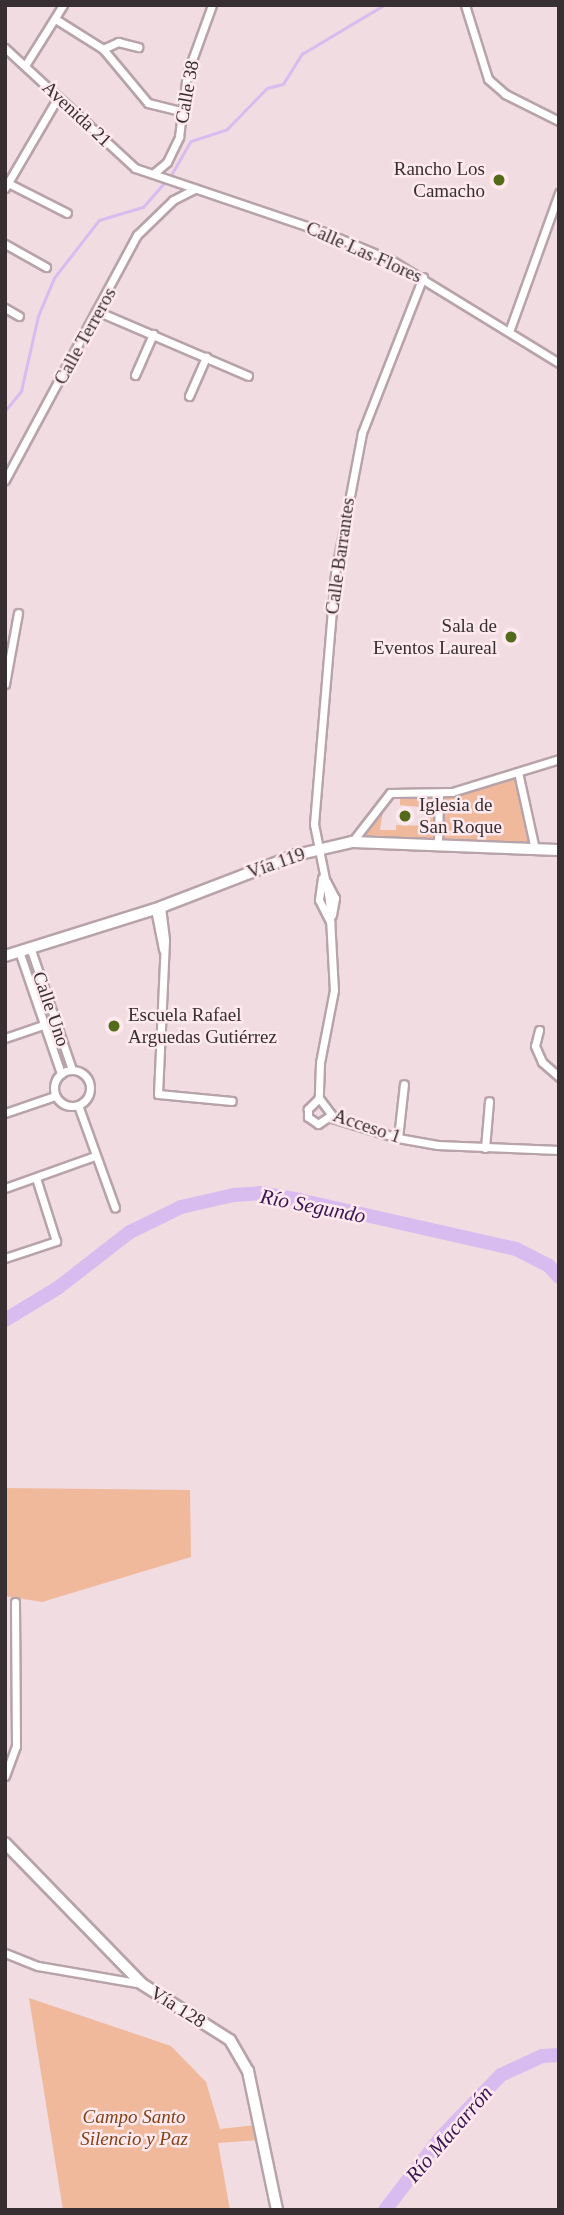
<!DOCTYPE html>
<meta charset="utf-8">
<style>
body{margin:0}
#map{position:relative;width:564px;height:2215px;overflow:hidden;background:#f1dce1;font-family:Georgia,serif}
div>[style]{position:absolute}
.green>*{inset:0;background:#f0b99b}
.stream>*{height:2.5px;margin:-1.25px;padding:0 1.25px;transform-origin:1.25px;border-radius:1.25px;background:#d8bcf0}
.river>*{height:14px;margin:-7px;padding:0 7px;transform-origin:7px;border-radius:7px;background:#d8bcf0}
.roads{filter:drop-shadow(2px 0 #b7a3a9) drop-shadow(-2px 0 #b7a3a9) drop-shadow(0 2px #b7a3a9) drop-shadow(0 -2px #b7a3a9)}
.street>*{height:7px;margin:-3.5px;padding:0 3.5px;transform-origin:3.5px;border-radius:3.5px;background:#fff}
.street>.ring{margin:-3.5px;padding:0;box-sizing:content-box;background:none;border:7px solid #fff;border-radius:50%}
.secondary>*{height:10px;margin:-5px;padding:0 5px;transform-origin:5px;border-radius:5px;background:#fff}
.dots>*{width:19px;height:19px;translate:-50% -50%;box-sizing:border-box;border:4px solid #fee9ef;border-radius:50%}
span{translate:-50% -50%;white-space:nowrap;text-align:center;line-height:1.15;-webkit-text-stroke:5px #fee9ef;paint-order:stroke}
.street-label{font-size:19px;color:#372f31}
.poi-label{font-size:19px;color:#372f31}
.right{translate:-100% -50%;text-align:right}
.left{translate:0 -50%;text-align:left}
.park-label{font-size:19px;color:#844116;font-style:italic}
.water-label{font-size:21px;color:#381450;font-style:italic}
.frame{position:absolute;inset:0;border:7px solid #372f31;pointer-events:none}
</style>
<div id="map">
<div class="green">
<div style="clip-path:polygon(515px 779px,528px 843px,440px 838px,442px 798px)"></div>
<div style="clip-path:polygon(evenodd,390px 795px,436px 796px,433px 839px,366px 835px,390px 795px,392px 797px,400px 797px,400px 805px,429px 808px,428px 826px,396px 825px,396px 830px,380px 830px,384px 804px,389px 805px,392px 797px)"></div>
<div style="clip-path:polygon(5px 1488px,190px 1490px,191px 1557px,42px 1602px,5px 1596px)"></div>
<div style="clip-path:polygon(29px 1998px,171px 2046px,206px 2082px,220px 2129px,256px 2125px,259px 2140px,218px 2143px,230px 2210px,63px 2210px)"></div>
</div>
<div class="stream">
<div style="left:5px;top:411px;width:26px;rotate:-51deg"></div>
<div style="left:21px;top:391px;width:77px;rotate:-77.2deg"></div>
<div style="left:38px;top:316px;width:41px;rotate:-67.2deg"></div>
<div style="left:54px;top:278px;width:73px;rotate:-52.2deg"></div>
<div style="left:99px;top:220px;width:46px;rotate:-16.5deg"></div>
<div style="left:143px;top:207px;width:43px;rotate:-48.8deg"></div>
<div style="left:171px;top:175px;width:39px;rotate:-60deg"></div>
<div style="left:191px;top:141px;width:38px;rotate:-18deg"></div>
<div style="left:227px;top:129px;width:57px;rotate:-45.7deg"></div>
<div style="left:267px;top:88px;width:16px;rotate:-14deg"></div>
<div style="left:283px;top:84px;width:36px;rotate:-58deg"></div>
<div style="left:302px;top:54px;width:96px;rotate:-30.9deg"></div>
</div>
<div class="river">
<div style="left:5px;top:1320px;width:63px;rotate:-31.4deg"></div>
<div style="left:59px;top:1287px;width:90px;rotate:-37.8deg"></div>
<div style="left:130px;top:1232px;width:57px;rotate:-26.1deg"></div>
<div style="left:181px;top:1207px;width:54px;rotate:-12.8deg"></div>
<div style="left:234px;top:1195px;width:26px;rotate:-4deg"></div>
<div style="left:260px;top:1193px;width:40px;rotate:10deg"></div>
<div style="left:299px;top:1200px;width:222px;rotate:12.7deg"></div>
<div style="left:516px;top:1249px;width:37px;rotate:27deg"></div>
<div style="left:549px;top:1266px;width:15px;rotate:48deg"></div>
<div style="left:385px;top:2210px;width:93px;rotate:-52.4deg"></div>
<div style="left:442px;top:2136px;width:85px;rotate:-46deg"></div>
<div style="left:501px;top:2075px;width:45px;rotate:-24.9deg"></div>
<div style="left:542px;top:2056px;width:17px;rotate:-3deg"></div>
</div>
<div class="roads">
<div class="street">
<div style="left:465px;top:5px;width:77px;rotate:72.7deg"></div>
<div style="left:488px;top:79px;width:23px;rotate:41deg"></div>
<div style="left:505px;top:94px;width:60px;rotate:26.6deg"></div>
<div style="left:57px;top:20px;width:54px;rotate:32.2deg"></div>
<div style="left:103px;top:49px;width:70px;rotate:50.2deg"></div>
<div style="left:148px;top:103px;width:36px;rotate:14deg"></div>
<div style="left:5px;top:48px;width:177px;rotate:42.7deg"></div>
<div style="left:135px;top:168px;width:200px;rotate:18.7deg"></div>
<div style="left:324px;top:232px;width:73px;rotate:22.7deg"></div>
<div style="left:391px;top:260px;width:197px;rotate:31.5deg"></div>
<div style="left:103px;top:49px;width:17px;rotate:-25deg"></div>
<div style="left:118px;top:42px;width:21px;rotate:14deg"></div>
<div style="left:26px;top:64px;width:70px;rotate:-57.9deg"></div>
<div style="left:154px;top:173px;width:17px;rotate:-40deg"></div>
<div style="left:167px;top:162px;width:28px;rotate:-64deg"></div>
<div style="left:179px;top:137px;width:64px;rotate:-82.8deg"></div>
<div style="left:187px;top:74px;width:73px;rotate:-70.1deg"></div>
<div style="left:8px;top:183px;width:66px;rotate:27deg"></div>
<div style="left:5px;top:188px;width:103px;rotate:-59.7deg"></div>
<div style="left:5px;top:244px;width:47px;rotate:29.3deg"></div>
<div style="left:423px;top:277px;width:168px;rotate:111.4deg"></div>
<div style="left:362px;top:433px;width:144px;rotate:100.8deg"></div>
<div style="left:335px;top:574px;width:251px;rotate:94.8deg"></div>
<div style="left:314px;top:824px;width:76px;rotate:78.7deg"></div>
<div style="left:329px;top:899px;width:91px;rotate:86.9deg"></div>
<div style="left:334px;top:990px;width:74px;rotate:100.9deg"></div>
<div style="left:320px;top:1063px;width:35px;rotate:92deg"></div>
<div style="left:319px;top:1098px;width:26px;rotate:53deg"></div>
<div style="left:335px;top:1119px;width:66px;rotate:16.8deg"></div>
<div style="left:398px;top:1138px;width:40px;rotate:10deg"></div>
<div style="left:437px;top:1145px;width:122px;rotate:2.3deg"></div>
<div style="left:5px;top:308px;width:16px;rotate:30deg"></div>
<div style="left:99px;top:312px;width:162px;rotate:23.2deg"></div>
<div style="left:510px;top:329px;width:145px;rotate:-70.2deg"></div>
<div style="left:135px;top:375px;width:45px;rotate:-66.3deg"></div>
<div style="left:189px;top:396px;width:43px;rotate:-66.4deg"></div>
<div style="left:5px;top:480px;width:278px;rotate:-61.7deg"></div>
<div style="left:137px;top:235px;width:50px;rotate:-44.2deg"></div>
<div style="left:173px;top:200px;width:25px;rotate:-27deg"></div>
<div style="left:5px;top:684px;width:72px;rotate:-79.6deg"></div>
<div style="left:518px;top:772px;width:79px;rotate:77.6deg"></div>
<div style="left:352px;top:842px;width:62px;rotate:-52.2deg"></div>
<div style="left:390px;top:793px;width:62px;rotate:-0.9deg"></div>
<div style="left:452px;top:792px;width:112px;rotate:-17.1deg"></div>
<div style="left:438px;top:843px;width:50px;rotate:-88.9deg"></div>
<div style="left:322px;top:878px;width:22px;rotate:98deg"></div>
<div style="left:319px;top:900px;width:25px;rotate:63deg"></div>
<div style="left:326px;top:881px;width:19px;rotate:62deg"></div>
<div style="left:335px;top:898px;width:17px;rotate:100deg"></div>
<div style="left:161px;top:907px;width:33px;rotate:83deg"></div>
<div style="left:165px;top:940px;width:154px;rotate:92.6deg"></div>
<div style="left:158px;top:1094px;width:74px;rotate:5.4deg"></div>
<div style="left:155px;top:909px;width:41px;rotate:78.7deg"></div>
<div style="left:30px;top:947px;width:130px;rotate:71.1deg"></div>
<div style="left:19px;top:951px;width:130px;rotate:71.1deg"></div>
<div style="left:539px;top:1030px;width:16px;rotate:104deg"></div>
<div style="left:535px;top:1046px;width:17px;rotate:66deg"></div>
<div style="left:542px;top:1062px;width:23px;rotate:41deg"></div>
<div style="left:5px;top:1038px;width:53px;rotate:-18.8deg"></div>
<div class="ring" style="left:54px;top:1070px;width:29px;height:29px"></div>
<div style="left:319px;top:1098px;width:16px;rotate:135deg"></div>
<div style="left:308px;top:1109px;width:8px;rotate:90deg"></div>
<div style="left:308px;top:1117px;width:12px;rotate:35deg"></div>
<div style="left:318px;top:1124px;width:14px;rotate:-34deg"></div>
<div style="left:78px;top:1105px;width:109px;rotate:70.2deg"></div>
<div style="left:5px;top:1113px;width:53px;rotate:-18.8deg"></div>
<div style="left:398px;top:1138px;width:54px;rotate:-83.7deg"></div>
<div style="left:485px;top:1148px;width:47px;rotate:-85.1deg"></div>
<div style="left:5px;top:1188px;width:96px;rotate:-19.6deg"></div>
<div style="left:5px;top:1258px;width:54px;rotate:-18.4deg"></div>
<div style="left:56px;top:1241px;width:66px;rotate:-107.6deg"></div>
<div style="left:5px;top:1776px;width:32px;rotate:-70deg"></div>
<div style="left:16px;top:1746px;width:144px;rotate:-90.4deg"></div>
<div style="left:5px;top:1953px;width:35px;rotate:22deg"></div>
<div style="left:38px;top:1966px;width:106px;rotate:9.8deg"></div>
</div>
<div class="secondary">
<div style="left:5px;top:956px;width:164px;rotate:-17.4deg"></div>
<div style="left:161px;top:907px;width:145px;rotate:-21.1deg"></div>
<div style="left:296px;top:855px;width:57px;rotate:-13.1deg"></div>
<div style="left:352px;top:842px;width:207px;rotate:2.2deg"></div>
<div style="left:5px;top:1843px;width:197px;rotate:45.8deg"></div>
<div style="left:142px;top:1984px;width:104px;rotate:32.5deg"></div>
<div style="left:230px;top:2040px;width:36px;rotate:60deg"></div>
<div style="left:248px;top:2071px;width:142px;rotate:78.2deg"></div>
</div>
</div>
<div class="dots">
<div style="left:499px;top:180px;background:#536a1b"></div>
<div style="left:511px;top:637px;background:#536a1b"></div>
<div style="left:405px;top:816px;background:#536a1b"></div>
<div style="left:114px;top:1026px;background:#536a1b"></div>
</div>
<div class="street-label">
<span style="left:187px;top:92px;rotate:-80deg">Calle 38</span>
<span style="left:77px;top:114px;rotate:43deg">Avenida 21</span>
<span style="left:364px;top:252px;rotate:24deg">Calle Las Flores</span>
<span style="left:85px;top:336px;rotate:-61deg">Calle Terreros</span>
<span style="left:340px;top:556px;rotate:-82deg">Calle Barrantes</span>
<span style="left:276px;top:863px;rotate:-19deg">Vía 119</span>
<span style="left:51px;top:1009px;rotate:71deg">Calle Uno</span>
<span style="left:367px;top:1126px;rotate:19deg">Acceso 1</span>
<span style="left:178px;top:2007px;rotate:32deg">Vía 128</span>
</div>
<div class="poi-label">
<span class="right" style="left:485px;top:180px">Rancho Los<br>Camacho</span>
<span class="right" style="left:497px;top:637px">Sala de<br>Eventos Laureal</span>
<span class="left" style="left:419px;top:816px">Iglesia de<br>San Roque</span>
<span class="left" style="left:128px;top:1026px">Escuela Rafael<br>Arguedas Gutiérrez</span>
</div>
<div class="park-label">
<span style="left:134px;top:2128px">Campo Santo<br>Silencio y Paz</span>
</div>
<div class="water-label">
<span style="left:313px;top:1206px;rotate:11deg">Río Segundo</span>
<span style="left:449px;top:2134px;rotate:-49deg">Río Macarrón</span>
</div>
<div class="frame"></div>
</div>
